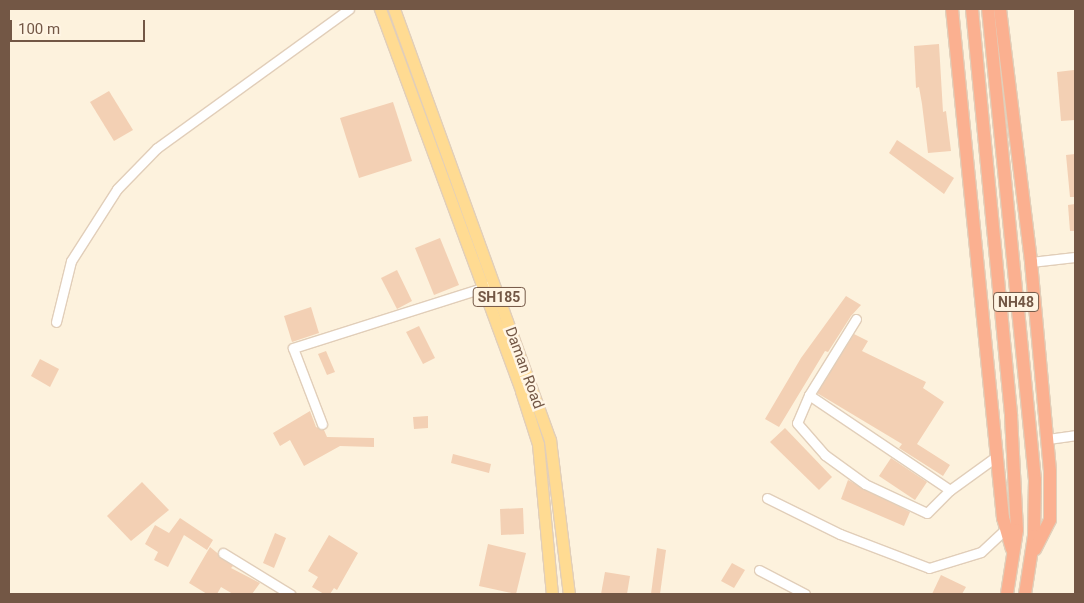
<!DOCTYPE html>
<style>
body{margin:0}
#map{position:relative;width:1084px;height:603px;overflow:hidden;background:#fdf2dd;font-family:Roboto,sans-serif}
div>[style]{position:absolute}
.building>*{inset:0;background:#f3d0b4}
.roads{filter:drop-shadow(1px 0 #e1ceb9) drop-shadow(-1px 0 #e1ceb9) drop-shadow(0 1px #e1ceb9) drop-shadow(0 -1px #e1ceb9)}
.minor>*{height:9px;margin:-4.5px;padding:0 4.5px;transform-origin:4.5px;border-radius:4.5px;background:#fff}
.major>*{height:11px;margin:-5.5px;padding:0 5.5px;transform-origin:5.5px;border-radius:5.5px;background:#ffdb92}
.highway>*{height:12px;margin:-6px;padding:0 6px;transform-origin:6px;border-radius:6px;background:#fbb090}
span{translate:-50% -50%;white-space:nowrap;text-align:center;line-height:1.15;-webkit-text-stroke:5px #fff5e4;paint-order:stroke}
.shield-label span{padding:1px 4px;background:#fff5e4;border:1px solid;border-radius:4px;-webkit-text-stroke-width:0}
.shield-label{font-size:14px;color:#735745;font-weight:700}
.street-label{font-size:15px;color:#735745}
.frame{position:absolute;inset:0;border:10px solid #735745;pointer-events:none}
.scale{position:absolute;left:10px;top:20px;width:135px;height:22px;box-sizing:border-box;border:2px solid #735745;border-top:0;padding-left:6px;font-size:15px;line-height:18px;white-space:nowrap;color:#735745;-webkit-text-stroke:4px #fff5e4;paint-order:stroke}
</style>
<div id="map">
<div class="building">
<div style="clip-path:polygon(939px 44px,943px 112px,946px 111px,951px 151px,928px 153px,922px 104px,919px 87px,916px 88px,914px 46px)"></div>
<div style="clip-path:polygon(1074px 70px,1075px 120px,1061px 121px,1057px 72px)"></div>
<div style="clip-path:polygon(109px 91px,133px 130px,114px 141px,90px 102px)"></div>
<div style="clip-path:polygon(393px 102px,412px 161px,359px 178px,340px 118px)"></div>
<div style="clip-path:polygon(897px 140px,954px 178px,944px 194px,889px 153px)"></div>
<div style="clip-path:polygon(1075px 154px,1075px 197px,1070px 197px,1066px 155px)"></div>
<div style="clip-path:polygon(1075px 204px,1075px 231px,1070px 231px,1068px 205px)"></div>
<div style="clip-path:polygon(440px 238px,459px 285px,434px 295px,415px 248px)"></div>
<div style="clip-path:polygon(397px 270px,412px 301px,397px 309px,381px 278px)"></div>
<div style="clip-path:polygon(846px 296px,861px 305px,851px 316px,828px 352px,825px 351px,779px 427px,765px 419px,801px 358px)"></div>
<div style="clip-path:polygon(311px 307px,319px 333px,292px 342px,284px 316px)"></div>
<div style="clip-path:polygon(419px 326px,435px 358px,423px 364px,406px 332px)"></div>
<div style="clip-path:polygon(854px 334px,868px 341px,862px 351px,926px 382px,923px 388px,944px 402px,917px 444px,950px 465px,943px 476px,899px 448px,902px 444px,817px 393px)"></div>
<div style="clip-path:polygon(326px 351px,335px 372px,327px 375px,318px 354px)"></div>
<div style="clip-path:polygon(40px 359px,59px 369px,50px 387px,31px 376px)"></div>
<div style="clip-path:polygon(310px 411px,316px 427px,324px 430px,327px 437px,374px 438px,374px 447px,340px 446px,304px 466px,290px 440px,280px 446px,273px 433px)"></div>
<div style="clip-path:polygon(428px 416px,428px 428px,414px 429px,413px 417px)"></div>
<div style="clip-path:polygon(785px 428px,832px 477px,819px 490px,770px 442px)"></div>
<div style="clip-path:polygon(453px 454px,491px 464px,489px 473px,451px 463px)"></div>
<div style="clip-path:polygon(891px 458px,927px 482px,915px 500px,879px 476px)"></div>
<div style="clip-path:polygon(848px 480px,910px 512px,904px 526px,841px 499px)"></div>
<div style="clip-path:polygon(142px 482px,169px 510px,131px 541px,107px 516px)"></div>
<div style="clip-path:polygon(523px 508px,524px 534px,501px 535px,500px 509px)"></div>
<div style="clip-path:polygon(180px 518px,213px 540px,207px 550px,184px 535px,168px 567px,154px 560px,158px 552px,145px 544px,155px 525px,169px 533px)"></div>
<div style="clip-path:polygon(275px 533px,286px 538px,274px 568px,263px 563px)"></div>
<div style="clip-path:polygon(329px 535px,358px 553px,337px 590px,334px 588px,330px 594px,324px 594px,312px 587px,318px 577px,308px 571px)"></div>
<div style="clip-path:polygon(488px 544px,526px 553px,516px 594px,479px 586px)"></div>
<div style="clip-path:polygon(210px 547px,233px 566px,231px 568px,260px 583px,252px 594px,233px 594px,221px 587px,217px 594px,207px 594px,189px 583px)"></div>
<div style="clip-path:polygon(657px 548px,666px 550px,660px 594px,651px 594px)"></div>
<div style="clip-path:polygon(732px 563px,745px 570px,734px 588px,721px 581px)"></div>
<div style="clip-path:polygon(605px 572px,630px 576px,627px 594px,601px 594px)"></div>
<div style="clip-path:polygon(941px 575px,966px 587px,962px 594px,932px 594px)"></div>
</div>
<div class="roads">
<div class="minor">
<div style="left:1031px;top:262px;width:44px;rotate:-6.5deg"></div>
<div style="left:856px;top:319px;width:89px;rotate:121.7deg"></div>
<div style="left:809px;top:395px;width:30px;rotate:113deg"></div>
<div style="left:797px;top:423px;width:43px;rotate:48.8deg"></div>
<div style="left:825px;top:455px;width:49px;rotate:35.9deg"></div>
<div style="left:865px;top:484px;width:68px;rotate:25.1deg"></div>
<div style="left:927px;top:513px;width:33px;rotate:-45deg"></div>
<div style="left:56px;top:322px;width:63px;rotate:-76.2deg"></div>
<div style="left:71px;top:261px;width:85px;rotate:-57.4deg"></div>
<div style="left:117px;top:189px;width:57px;rotate:-45.7deg"></div>
<div style="left:157px;top:148px;width:237px;rotate:-35.9deg"></div>
<div style="left:809px;top:395px;width:170px;rotate:34deg"></div>
<div style="left:950px;top:490px;width:58px;rotate:-35.9deg"></div>
<div style="left:322px;top:424px;width:81px;rotate:-110.9deg"></div>
<div style="left:293px;top:348px;width:206px;rotate:-17.6deg"></div>
<div style="left:1048px;top:439px;width:27px;rotate:-8deg"></div>
<div style="left:767px;top:498px;width:81px;rotate:26.3deg"></div>
<div style="left:840px;top:534px;width:95px;rotate:20.9deg"></div>
<div style="left:929px;top:568px;width:54px;rotate:-17.1deg"></div>
<div style="left:981px;top:552px;width:34px;rotate:-43deg"></div>
<div style="left:223px;top:553px;width:79px;rotate:31.5deg"></div>
<div style="left:759px;top:570px;width:52px;rotate:27.6deg"></div>
</div>
<div class="major">
<div style="left:380px;top:9px;width:407px;rotate:69.7deg"></div>
<div style="left:521px;top:391px;width:56px;rotate:72.2deg"></div>
<div style="left:538px;top:444px;width:151px;rotate:84.7deg"></div>
<div style="left:394px;top:9px;width:458px;rotate:70.1deg"></div>
<div style="left:550px;top:440px;width:155px;rotate:83deg"></div>
</div>
<div class="highway">
<div style="left:952px;top:9px;width:512px;rotate:84.28deg"></div>
<div style="left:1003px;top:518px;width:32px;rotate:74deg"></div>
<div style="left:972px;top:9px;width:409px;rotate:84.5deg"></div>
<div style="left:1011px;top:416px;width:114px;rotate:87deg"></div>
<div style="left:1017px;top:530px;width:65px;rotate:98.9deg"></div>
<div style="left:988px;top:9px;width:473px;rotate:84.3deg"></div>
<div style="left:1035px;top:480px;width:56px;rotate:91deg"></div>
<div style="left:1034px;top:536px;width:59px;rotate:98.8deg"></div>
<div style="left:1000px;top:9px;width:255px;rotate:83deg"></div>
<div style="left:1031px;top:262px;width:210px;rotate:84.8deg"></div>
<div style="left:1050px;top:471px;width:49px;rotate:90deg"></div>
<div style="left:1050px;top:520px;width:33px;rotate:117deg"></div>
</div>
</div>
<div class="shield-label">
<span style="left:499px;top:297px">SH185</span>
<span style="left:1016px;top:302px">NH48</span>
</div>
<div class="street-label">
<span style="left:524px;top:368px;rotate:70deg">Daman Road</span>
</div>
<div class="frame"></div>
<div class="scale">100 m</div>
</div>
